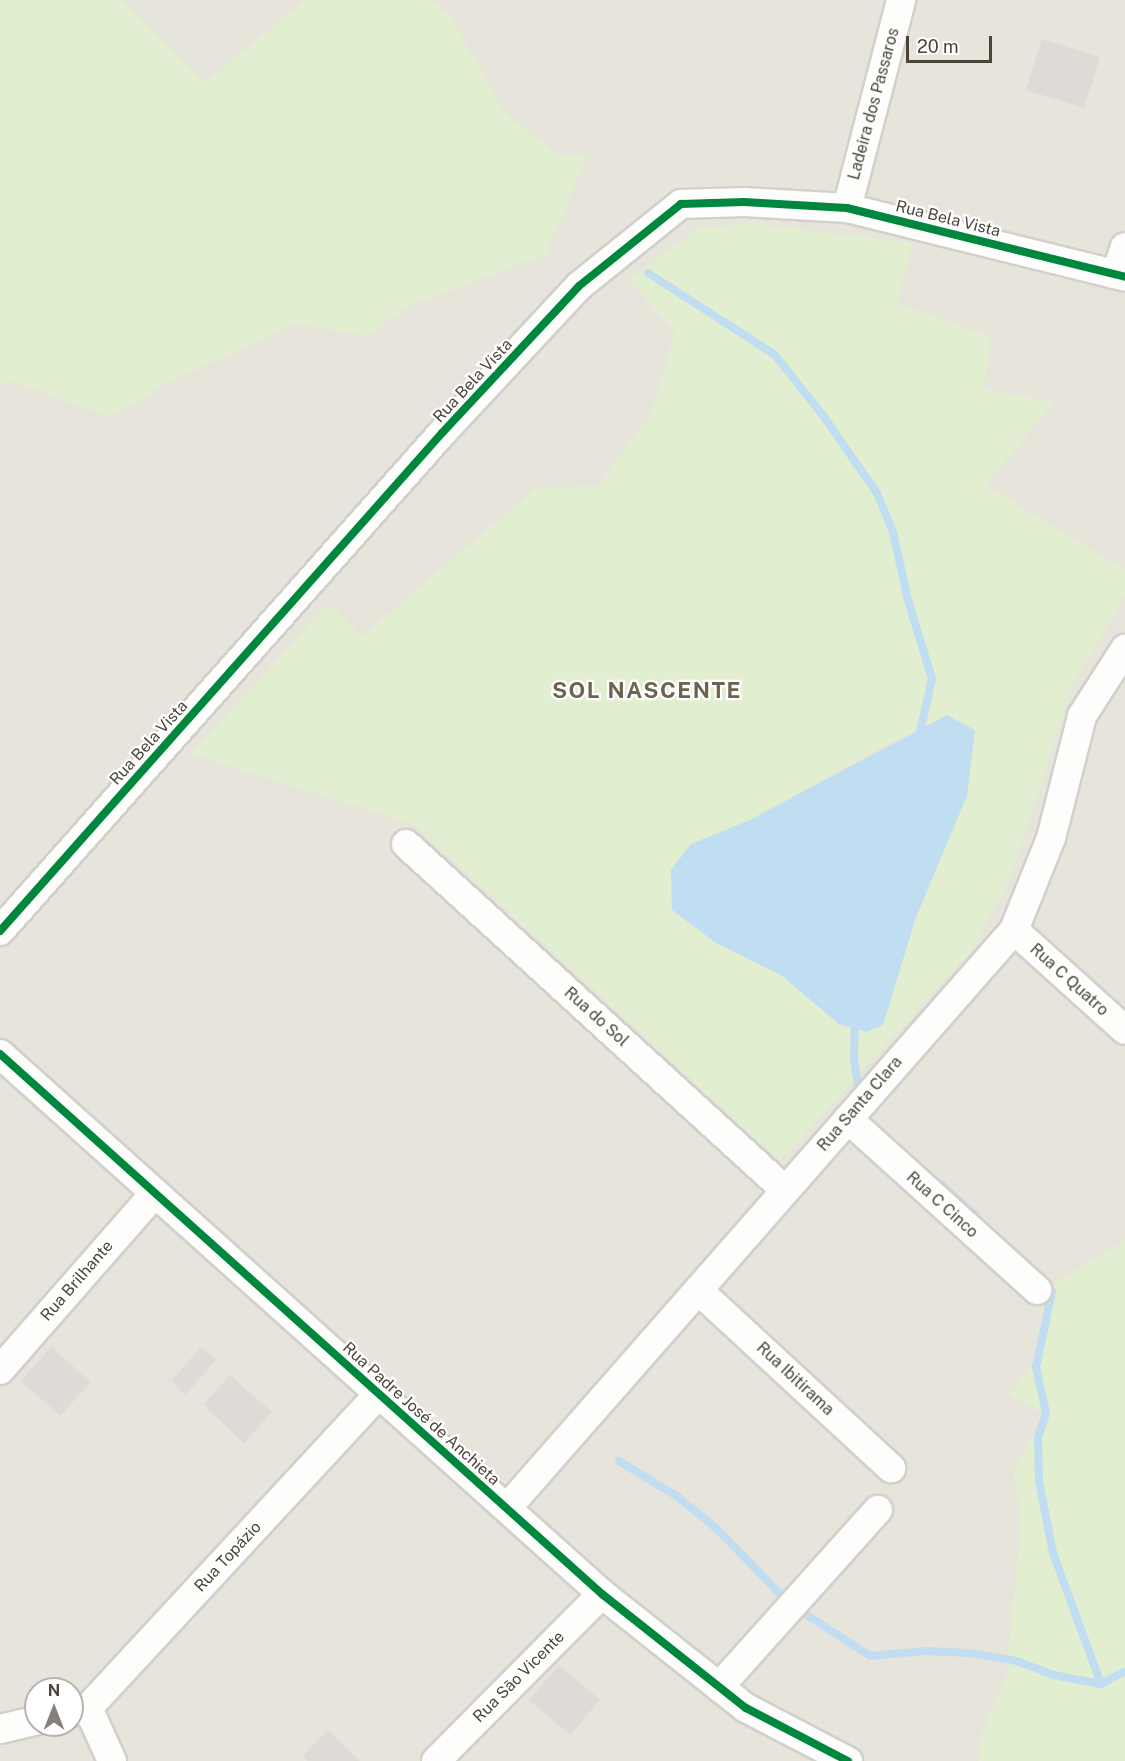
<!DOCTYPE html>
<meta charset="utf-8">
<style>
body{margin:0}
#map{position:relative;width:1125px;height:1761px;overflow:hidden;background:#f4f2ee;font-family:"Public Sans",sans-serif}
div>[style]{position:absolute}
.residential>*{inset:0;background:#e7e4dc}
.green>*{inset:0;background:#e1eecf}
.water>*{inset:0;background:#c0ddf1}
.stream>*{height:8px;margin:-4px;padding:0 4px;transform-origin:4px;border-radius:4px;background:#c0ddf1}
.building>*{inset:0;background:#dedbd6}
.roads{filter:drop-shadow(2px 0 #d2d0cb) drop-shadow(-2px 0 #d2d0cb) drop-shadow(0 2px #d2d0cb) drop-shadow(0 -2px #d2d0cb)}
.street>*{height:28px;margin:-14px;padding:0 14px;transform-origin:14px;border-radius:14px;background:#fdfdfc}
.cycleway>*{height:8px;margin:-4px;padding:0 4px;transform-origin:4px;border-radius:4px;background:#00873e}
span{translate:-50% -50%;white-space:nowrap;text-align:center;line-height:1.15;-webkit-text-stroke:4.5px #fff;paint-order:stroke}
.street-label{font-size:16px;color:#4b4439}
.district-label{font-size:22px;color:#6e6250;font-weight:700;letter-spacing:1.5px}
.north{position:absolute;left:24px;top:1677px;width:60px;height:60px;box-sizing:border-box;background:#fff;border:2px solid #b7b4b0;border-radius:50%;rotate:0deg;font-size:16px;font-weight:700;line-height:24px;text-align:center;color:#4b4439}
.north::after{content:'';display:block;margin:auto;width:21px;height:27px;background:#868178;clip-path:polygon(50% 0,100% 100%,50% 72%,0 100%)}
.scale{position:absolute;left:906px;top:36px;width:86px;height:27px;box-sizing:border-box;border:3px solid #4b4439;border-top:0;padding-left:8px;font-size:18px;line-height:21px;white-space:nowrap;color:#4b4439;-webkit-text-stroke:4px #fff;paint-order:stroke}
</style>
<div id="map">
<div class="residential">
<div style="clip-path:polygon(evenodd,0 0,1125px 0,1125px 1761px,0 1761px,0 0,36px 1689px,72px 1689px,72px 1725px,36px 1725px,36px 1689px)"></div>
</div>
<div class="green">
<div style="clip-path:polygon(0 0,121px 0,205px 83px,304px 0,429px 0,450px 16px,505px 113px,556px 154px,587px 156px,546px 254px,408px 307px,367px 336px,293px 324px,166px 384px,110px 417px,14px 382px,0 384px)"></div>
<div style="clip-path:polygon(evenodd,752px 223px,913px 243px,897px 303px,991px 337px,984px 388px,1054px 403px,985px 485px,1125px 570px,1125px 596px,1074px 682px,1008px 883px,971px 951px,780px 1161px,415px 825px,191px 754px,329px 603px,362px 636px,537px 487px,598px 486px,651px 415px,675px 331px,628px 281px,698px 228px,752px 223px,897px 739px,916px 917px,883px 1025px,839px 1024px,781px 975px,716px 943px,671px 870px,691px 844px,750px 820px,897px 739px)"></div>
<div style="clip-path:polygon(1125px 1240px,1125px 1761px,978px 1761px,982px 1732px,1006px 1676px,1021px 1523px,1013px 1471px,1044px 1415px,1009px 1395px,1041px 1352px,1053px 1284px)"></div>
</div>
<div class="water">
<div style="clip-path:polygon(947px 715px,975px 730px,967px 796px,916px 917px,883px 1025px,867px 1032px,839px 1024px,781px 975px,716px 943px,672px 910px,671px 870px,691px 844px,750px 820px)"></div>
</div>
<div class="stream">
<div style="left:648px;top:273px;width:151px;rotate:32.8deg"></div>
<div style="left:775px;top:355px;width:75px;rotate:51.5deg"></div>
<div style="left:822px;top:414px;width:96px;rotate:55.2deg"></div>
<div style="left:877px;top:493px;width:42px;rotate:67.7deg"></div>
<div style="left:893px;top:532px;width:70px;rotate:77.6deg"></div>
<div style="left:908px;top:600px;width:83px;rotate:73.1deg"></div>
<div style="left:932px;top:679px;width:58px;rotate:102.8deg"></div>
<div style="left:855px;top:1018px;width:42px;rotate:91.4deg"></div>
<div style="left:854px;top:1060px;width:37px;rotate:81deg"></div>
<div style="left:941px;top:1184px;width:47px;rotate:42.4deg"></div>
<div style="left:1041px;top:1275px;width:20px;rotate:57deg"></div>
<div style="left:1052px;top:1292px;width:77px;rotate:102deg"></div>
<div style="left:1036px;top:1367px;width:47px;rotate:77.7deg"></div>
<div style="left:1046px;top:1413px;width:25px;rotate:108deg"></div>
<div style="left:1038px;top:1437px;width:44px;rotate:88.7deg"></div>
<div style="left:1039px;top:1481px;width:73px;rotate:79deg"></div>
<div style="left:1053px;top:1553px;width:140px;rotate:69.9deg"></div>
<div style="left:619px;top:1461px;width:69px;rotate:31.4deg"></div>
<div style="left:678px;top:1497px;width:52px;rotate:39.5deg"></div>
<div style="left:718px;top:1530px;width:103px;rotate:45.8deg"></div>
<div style="left:790px;top:1604px;width:95px;rotate:33deg"></div>
<div style="left:870px;top:1656px;width:55px;rotate:-5.2deg"></div>
<div style="left:925px;top:1651px;width:45px;rotate:2.5deg"></div>
<div style="left:970px;top:1653px;width:48px;rotate:9.7deg"></div>
<div style="left:1017px;top:1661px;width:39px;rotate:21deg"></div>
<div style="left:1053px;top:1675px;width:49px;rotate:10.6deg"></div>
<div style="left:1101px;top:1684px;width:27px;rotate:-28deg"></div>
</div>
<div class="building">
<div style="clip-path:polygon(1042px 39px,1100px 57px,1084px 108px,1026px 90px)"></div>
<div style="clip-path:polygon(51px 1347px,91px 1382px,60px 1416px,21px 1381px)"></div>
<div style="clip-path:polygon(201px 1347px,216px 1360px,185px 1395px,171px 1381px)"></div>
<div style="clip-path:polygon(230px 1375px,272px 1412px,244px 1443px,203px 1405px)"></div>
<div style="clip-path:polygon(559px 1665px,600px 1700px,570px 1735px,529px 1700px)"></div>
<div style="clip-path:polygon(328px 1730px,360px 1761px,308px 1761px,302px 1756px)"></div>
</div>
<div class="roads">
<div class="street">
<div style="left:847px;top:208px;width:215px;rotate:-75.4deg"></div>
<div style="left:1116px;top:274px;width:28px;rotate:-72deg"></div>
<div style="left:406px;top:844px;width:513px;rotate:42.39deg"></div>
<div style="left:1014px;top:930px;width:149px;rotate:42deg"></div>
<div style="left:0;top:931px;width:666px;rotate:-48.41deg"></div>
<div style="left:442px;top:433px;width:201px;rotate:-47deg"></div>
<div style="left:579px;top:286px;width:131px;rotate:-38.8deg"></div>
<div style="left:681px;top:204px;width:63px;rotate:-1.8deg"></div>
<div style="left:744px;top:202px;width:103px;rotate:3.3deg"></div>
<div style="left:847px;top:208px;width:286px;rotate:13.9deg"></div>
<div style="left:0;top:1054px;width:809px;rotate:41.89deg"></div>
<div style="left:602px;top:1594px;width:184px;rotate:38.4deg"></div>
<div style="left:746px;top:1708px;width:115px;rotate:27.5deg"></div>
<div style="left:848px;top:1119px;width:255px;rotate:42.1deg"></div>
<div style="left:698px;top:1290px;width:263px;rotate:42.7deg"></div>
<div style="left:0;top:1370px;width:235px;rotate:-48.8deg"></div>
<div style="left:507px;top:1508px;width:769px;rotate:-48.74deg"></div>
<div style="left:1014px;top:930px;width:99px;rotate:-68.1deg"></div>
<div style="left:1051px;top:838px;width:126px;rotate:-75.7deg"></div>
<div style="left:1082px;top:716px;width:80px;rotate:-57.3deg"></div>
<div style="left:719px;top:1687px;width:238px;rotate:-48.1deg"></div>
<div style="left:88px;top:1708px;width:58px;rotate:65.6deg"></div>
<div style="left:72px;top:1712px;width:16px;rotate:-14deg"></div>
<div style="left:88px;top:1708px;width:428px;rotate:-47.2deg"></div>
<div style="left:0;top:1729px;width:37px;rotate:-13deg"></div>
<div style="left:436px;top:1761px;width:235px;rotate:-45.2deg"></div>
</div>
</div>
<div class="cycleway">
<div style="left:0;top:931px;width:666px;rotate:-48.41deg"></div>
<div style="left:442px;top:433px;width:201px;rotate:-47deg"></div>
<div style="left:579px;top:286px;width:131px;rotate:-38.8deg"></div>
<div style="left:681px;top:204px;width:63px;rotate:-1.8deg"></div>
<div style="left:744px;top:202px;width:103px;rotate:3.3deg"></div>
<div style="left:847px;top:208px;width:286px;rotate:13.9deg"></div>
<div style="left:0;top:1054px;width:809px;rotate:41.89deg"></div>
<div style="left:602px;top:1594px;width:184px;rotate:38.4deg"></div>
<div style="left:746px;top:1708px;width:115px;rotate:27.5deg"></div>
</div>
<div class="street-label">
<span style="left:874px;top:104px;rotate:-75deg">Ladeira dos Passaros</span>
<span style="left:948px;top:219px;rotate:14deg">Rua Bela Vista</span>
<span style="left:473px;top:381px;rotate:-47deg">Rua Bela Vista</span>
<span style="left:149px;top:743px;rotate:-48deg">Rua Bela Vista</span>
<span style="left:1069px;top:980px;rotate:42deg">Rua C Quatro</span>
<span style="left:596px;top:1017px;rotate:42deg">Rua do Sol</span>
<span style="left:860px;top:1104px;rotate:-49deg">Rua Santa Clara</span>
<span style="left:942px;top:1205px;rotate:42deg">Rua C Cinco</span>
<span style="left:77px;top:1281px;rotate:-49deg">Rua Brilhante</span>
<span style="left:795px;top:1379px;rotate:43deg">Rua Ibitirama</span>
<span style="left:421px;top:1414px;rotate:42deg">Rua Padre José de Anchieta</span>
<span style="left:228px;top:1557px;rotate:-47deg">Rua Topázio</span>
<span style="left:519px;top:1677px;rotate:-45deg">Rua São Vicente</span>
</div>
<div class="district-label">
<span style="left:647px;top:691px">SOL NASCENTE</span>
</div>
<div class="north">N</div>
<div class="scale">20 m</div>
</div>
